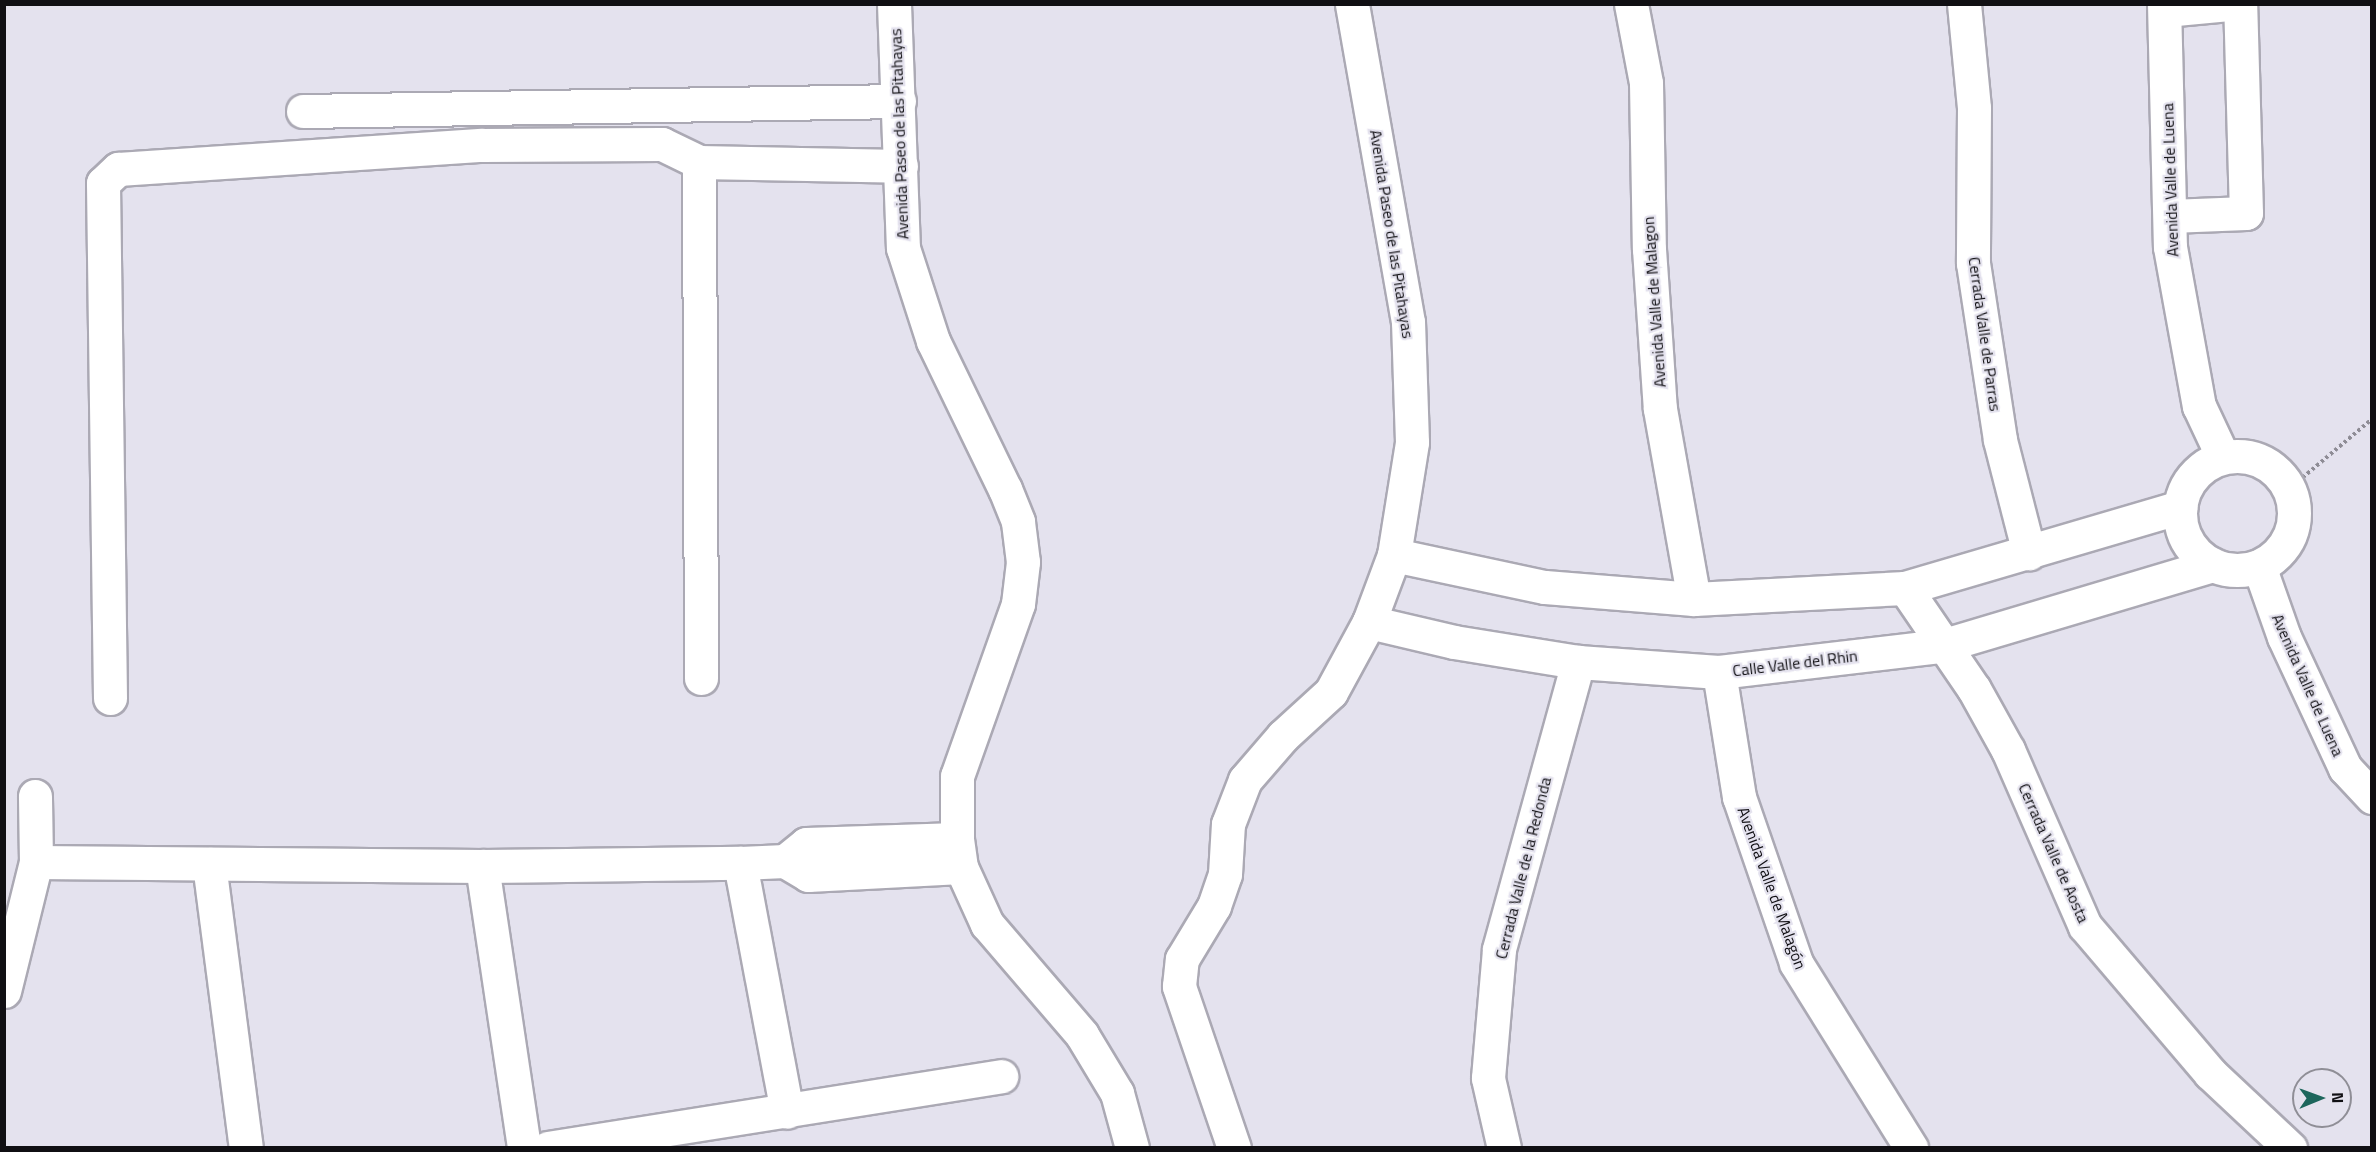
<!DOCTYPE html>
<meta charset="utf-8">
<style>
body{margin:0}
#map{position:relative;width:2376px;height:1152px;overflow:hidden;background:#e4e2ee;font-family:"Titillium Web",sans-serif}
div>[style]{position:absolute}
.path>*{height:4px;margin-top:-2px;transform-origin:0;background:repeating-linear-gradient(90deg,#8e8c95 0 3px,transparent 0 6px)}
.roads{filter:drop-shadow(2px 0 #aba9b4) drop-shadow(-2px 0 #aba9b4) drop-shadow(0 2px #aba9b4) drop-shadow(0 -2px #aba9b4)}
.minor>*{height:33px;margin:-16.5px;padding:0 16.5px;transform-origin:16.5px;border-radius:16.5px;background:#fff}
.minor>.ring{margin:-16.5px;padding:0;box-sizing:content-box;background:none;border:33px solid #fff;border-radius:50%}
span{translate:-50% -50%;white-space:nowrap;text-align:center;line-height:1.15;-webkit-text-stroke:4.5px #e4e2ee;paint-order:stroke}
.street-label{font-size:16px;color:#100f13}
.frame{position:absolute;inset:0;border:6px solid #100f13;pointer-events:none}
.north{position:absolute;left:2292px;top:1068px;width:60px;height:60px;box-sizing:border-box;background:#e4e2ee;border:2px solid #8f8e96;border-radius:50%;rotate:89deg;font-size:16px;font-weight:700;line-height:24px;text-align:center;color:#100f13}
.north::after{content:'';display:block;margin:auto;width:21px;height:27px;background:#1d665c;clip-path:polygon(50% 0,100% 100%,50% 72%,0 100%)}
</style>
<div id="map">
<div class="path">
<div style="left:2289px;top:489px;width:109px;rotate:-40.1deg"></div>
</div>
<div class="roads">
<div class="minor">
<div style="left:894px;top:4px;width:244px;rotate:87.9deg"></div>
<div style="left:903px;top:248px;width:98px;rotate:72.1deg"></div>
<div style="left:933px;top:341px;width:165px;rotate:64.1deg"></div>
<div style="left:1005px;top:489px;width:35px;rotate:68deg"></div>
<div style="left:1018px;top:522px;width:40px;rotate:82.9deg"></div>
<div style="left:1023px;top:562px;width:42px;rotate:96.8deg"></div>
<div style="left:1018px;top:604px;width:182px;rotate:109.5deg"></div>
<div style="left:957px;top:776px;width:63px;rotate:90deg"></div>
<div style="left:957px;top:839px;width:28px;rotate:82deg"></div>
<div style="left:961px;top:867px;width:63px;rotate:65.5deg"></div>
<div style="left:987px;top:924px;width:146px;rotate:49.4deg"></div>
<div style="left:1082px;top:1035px;width:68px;rotate:58.9deg"></div>
<div style="left:1117px;top:1093px;width:57px;rotate:74.7deg"></div>
<div style="left:1631px;top:4px;width:80px;rotate:79.2deg"></div>
<div style="left:1646px;top:83px;width:166px;rotate:89deg"></div>
<div style="left:1649px;top:249px;width:160px;rotate:86.1deg"></div>
<div style="left:1660px;top:409px;width:193px;rotate:79.9deg"></div>
<div style="left:1964px;top:4px;width:104px;rotate:84.5deg"></div>
<div style="left:1974px;top:108px;width:155px;rotate:90.4deg"></div>
<div style="left:1973px;top:263px;width:179px;rotate:81.3deg"></div>
<div style="left:2000px;top:440px;width:117px;rotate:75.6deg"></div>
<div style="left:2164px;top:4px;width:243px;rotate:88.6deg"></div>
<div style="left:2170px;top:247px;width:162px;rotate:79.7deg"></div>
<div style="left:2199px;top:406px;width:56px;rotate:64.8deg"></div>
<div style="left:2165px;top:10px;width:64px;rotate:-5.4deg"></div>
<div style="left:303px;top:111px;width:596px;rotate:-0.96deg"></div>
<div style="left:699px;top:162px;width:516px;rotate:89.78deg"></div>
<div style="left:2170px;top:216px;width:76px;rotate:-2.3deg"></div>
<div style="left:2246px;top:213px;width:209px;rotate:-91.6deg"></div>
<div class="ring" style="left:2180px;top:456px;width:81px;height:81px"></div>
<div style="left:1394px;top:555px;width:154px;rotate:12deg"></div>
<div style="left:1545px;top:587px;width:149px;rotate:4.6deg"></div>
<div style="left:1694px;top:599px;width:211px;rotate:-3deg"></div>
<div style="left:1905px;top:588px;width:287px;rotate:-16.4deg"></div>
<div style="left:2259px;top:566px;width:75px;rotate:70.6deg"></div>
<div style="left:2284px;top:637px;width:145px;rotate:65deg"></div>
<div style="left:2345px;top:768px;width:40px;rotate:47deg"></div>
<div style="left:1905px;top:588px;width:122px;rotate:55.7deg"></div>
<div style="left:1974px;top:689px;width:70px;rotate:60.9deg"></div>
<div style="left:2008px;top:750px;width:192px;rotate:66.4deg"></div>
<div style="left:2085px;top:926px;width:193px;rotate:49.6deg"></div>
<div style="left:2210px;top:1073px;width:110px;rotate:43.2deg"></div>
<div style="left:1369px;top:622px;width:87px;rotate:13.2deg"></div>
<div style="left:1454px;top:642px;width:126px;rotate:9.2deg"></div>
<div style="left:1578px;top:662px;width:141px;rotate:4.1deg"></div>
<div style="left:1719px;top:672px;width:224px;rotate:-6.7deg"></div>
<div style="left:1941px;top:646px;width:284px;rotate:-16.6deg"></div>
<div style="left:1719px;top:672px;width:127px;rotate:80.9deg"></div>
<div style="left:1739px;top:797px;width:176px;rotate:71deg"></div>
<div style="left:1796px;top:963px;width:218px;rotate:58.1deg"></div>
<div style="left:110px;top:698px;width:515px;rotate:-90.78deg"></div>
<div style="left:103px;top:183px;width:21px;rotate:-43deg"></div>
<div style="left:118px;top:169px;width:365px;rotate:-3.8deg"></div>
<div style="left:482px;top:145px;width:180px;rotate:-0.3deg"></div>
<div style="left:662px;top:144px;width:41px;rotate:25.9deg"></div>
<div style="left:699px;top:162px;width:202px;rotate:1.1deg"></div>
<div style="left:785px;top:861px;width:27px;rotate:31deg"></div>
<div style="left:808px;top:875px;width:153px;rotate:-3deg"></div>
<div style="left:36px;top:862px;width:446px;rotate:0.5deg"></div>
<div style="left:482px;top:866px;width:258px;rotate:-0.7deg"></div>
<div style="left:740px;top:863px;width:45px;rotate:-2.5deg"></div>
<div style="left:785px;top:861px;width:27px;rotate:-39deg"></div>
<div style="left:806px;top:844px;width:151px;rotate:-1.9deg"></div>
<div style="left:740px;top:863px;width:253px;rotate:79.3deg"></div>
<div style="left:209px;top:864px;width:286px;rotate:82.6deg"></div>
<div style="left:482px;top:866px;width:285px;rotate:81.5deg"></div>
<div style="left:4px;top:991px;width:133px;rotate:-76.1deg"></div>
<div style="left:36px;top:862px;width:66px;rotate:-90.9deg"></div>
<div style="left:548px;top:1148px;width:459px;rotate:-9deg"></div>
<div style="left:1234px;top:1148px;width:171px;rotate:-108.8deg"></div>
<div style="left:1179px;top:986px;width:27px;rotate:-84deg"></div>
<div style="left:1182px;top:959px;width:62px;rotate:-58.9deg"></div>
<div style="left:1214px;top:906px;width:34px;rotate:-71deg"></div>
<div style="left:1225px;top:874px;width:50px;rotate:-86.6deg"></div>
<div style="left:1228px;top:824px;width:47px;rotate:-68.9deg"></div>
<div style="left:1245px;top:780px;width:58px;rotate:-49.2deg"></div>
<div style="left:1283px;top:736px;width:65px;rotate:-42.5deg"></div>
<div style="left:1331px;top:692px;width:80px;rotate:-61.5deg"></div>
<div style="left:1369px;top:622px;width:72px;rotate:-69.5deg"></div>
<div style="left:1394px;top:555px;width:114px;rotate:-80.9deg"></div>
<div style="left:1412px;top:442px;width:120px;rotate:-91.9deg"></div>
<div style="left:1408px;top:322px;width:323px;rotate:-100deg"></div>
<div style="left:1504px;top:1148px;width:72px;rotate:-102.9deg"></div>
<div style="left:1488px;top:1078px;width:129px;rotate:-85.1deg"></div>
<div style="left:1499px;top:949px;width:298px;rotate:-74.6deg"></div>
</div>
</div>
<div class="street-label">
<span style="left:899px;top:134px;rotate:-92deg">Avenida Paseo de las Pitahayas</span>
<span style="left:2170px;top:180px;rotate:-92deg">Avenida Valle de Luena</span>
<span style="left:1392px;top:234px;rotate:81deg">Avenida Paseo de las Pitahayas</span>
<span style="left:1654px;top:302px;rotate:-94deg">Avenida Valle de Malagon</span>
<span style="left:1985px;top:334px;rotate:82deg">Cerrada Valle de Parras</span>
<span style="left:1795px;top:663px;rotate:-7deg">Calle Valle del Rhin</span>
<span style="left:2308px;top:685px;rotate:66deg">Avenida Valle de Luena</span>
<span style="left:2054px;top:853px;rotate:66deg">Cerrada Valle de Aosta</span>
<span style="left:1523px;top:868px;rotate:-76deg">Cerrada Valle de la Redonda</span>
<span style="left:1772px;top:888px;rotate:70deg">Avenida Valle de Malagón</span>
</div>
<div class="frame"></div>
<div class="north">N</div>
</div>
